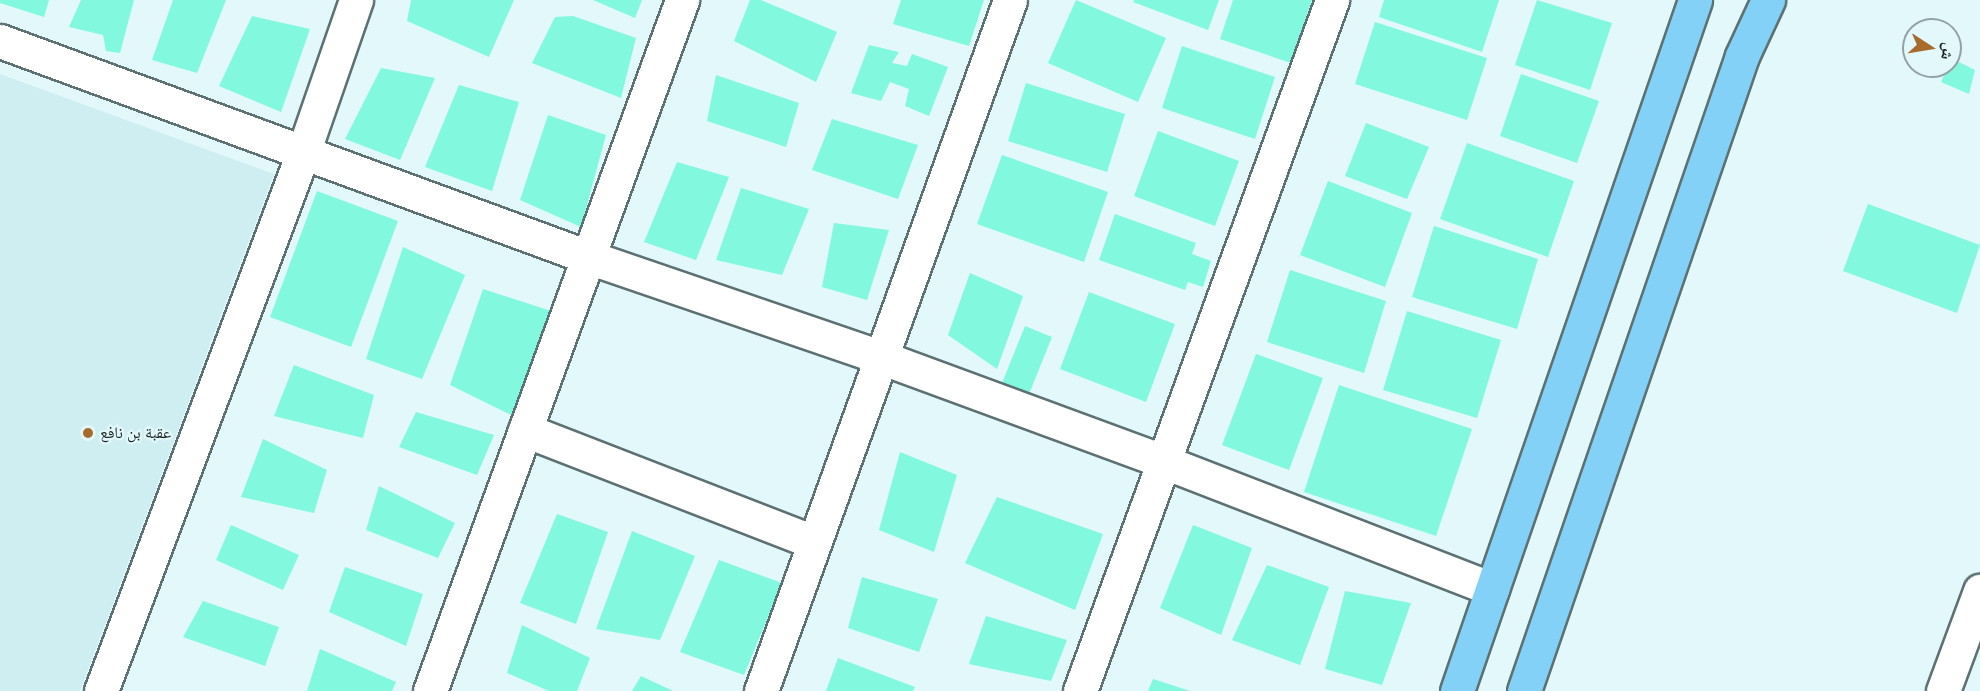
<!DOCTYPE html>
<meta charset="utf-8">
<style>
body{margin:0}
#map{position:relative;width:1980px;height:691px;overflow:hidden;background:#e2f8fb;font-family:Montserrat,"Noto Naskh Arabic",sans-serif}
div>[style]{position:absolute}
.built>*{inset:0;background:#ceeef2}
.building>*{inset:0;background:#82f8df}
.roads{filter:drop-shadow(2px 0 #5d7173) drop-shadow(-2px 0 #5d7173) drop-shadow(0 2px #5d7173) drop-shadow(0 -2px #5d7173)}
.minor>*{height:33px;margin:-16.5px;padding:0 16.5px;transform-origin:16.5px;border-radius:16.5px;background:#fff}
.major>*{height:33px;margin:-16.5px;padding:0 16.5px;transform-origin:16.5px;border-radius:16.5px;background:#83d1f6}
.dots>*{width:16px;height:16px;translate:-50% -50%;box-sizing:border-box;border:3px solid #e2f8fb;border-radius:50%}
span{translate:-50% -50%;white-space:nowrap;text-align:center;line-height:1.15;-webkit-text-stroke:4.5px #e2f8fb;paint-order:stroke}
.poi-label{font-size:16px;color:#1a2224}
.left{translate:0 -50%;text-align:left}
.north{position:absolute;left:1902px;top:18px;width:60px;height:60px;box-sizing:border-box;background:#e2f8fb;border:2px solid #92a2a5;border-radius:50%;rotate:102deg;font-size:16px;font-weight:700;line-height:24px;text-align:center;color:#1a2224}
.north::after{content:'';display:block;margin:auto;width:21px;height:27px;background:#a76c2d;clip-path:polygon(50% 0,100% 100%,50% 72%,0 100%)}
</style>
<div id="map">
<div class="built">
<div style="clip-path:polygon(0 74px,274px 174px,80px 691px,0 691px)"></div>
</div>
<div class="building">
<div style="clip-path:polygon(0 0,49px 0,44px 17px,0 3px)"></div>
<div style="clip-path:polygon(81px 0,134px 0,120px 53px,106px 51px,103px 35px,69px 27px)"></div>
<div style="clip-path:polygon(173px 0,226px 0,197px 73px,152px 60px)"></div>
<div style="clip-path:polygon(411px 0,514px 0,489px 57px,407px 21px)"></div>
<div style="clip-path:polygon(593px 0,642px 0,635px 18px)"></div>
<div style="clip-path:polygon(750px 0,761px 0,837px 32px,816px 82px,734px 41px)"></div>
<div style="clip-path:polygon(901px 0,984px 0,969px 46px,893px 24px)"></div>
<div style="clip-path:polygon(1076px 0,1166px 38px,1138px 102px,1048px 63px)"></div>
<div style="clip-path:polygon(1134px 0,1219px 0,1208px 30px,1133px 2px)"></div>
<div style="clip-path:polygon(1233px 0,1312px 0,1291px 63px,1220px 39px)"></div>
<div style="clip-path:polygon(1384px 0,1499px 0,1482px 52px,1379px 17px)"></div>
<div style="clip-path:polygon(1537px 0,1612px 23px,1590px 90px,1515px 65px)"></div>
<div style="clip-path:polygon(252px 16px,310px 29px,281px 112px,219px 86px)"></div>
<div style="clip-path:polygon(573px 16px,636px 38px,621px 98px,532px 63px,555px 17px)"></div>
<div style="clip-path:polygon(1375px 22px,1487px 58px,1467px 120px,1355px 84px)"></div>
<div style="clip-path:polygon(869px 45px,899px 52px,892px 63px,907px 66px,912px 54px,948px 67px,929px 116px,905px 106px,909px 89px,890px 82px,881px 101px,851px 93px)"></div>
<div style="clip-path:polygon(1182px 46px,1275px 77px,1255px 139px,1162px 108px)"></div>
<div style="clip-path:polygon(1951px 58px,1975px 70px,1969px 94px,1941px 82px,1948px 66px,1950px 66px)"></div>
<div style="clip-path:polygon(381px 68px,435px 78px,400px 160px,345px 139px)"></div>
<div style="clip-path:polygon(1521px 74px,1599px 101px,1577px 163px,1500px 136px)"></div>
<div style="clip-path:polygon(716px 75px,799px 103px,786px 147px,707px 121px)"></div>
<div style="clip-path:polygon(1026px 83px,1125px 114px,1107px 172px,1008px 141px)"></div>
<div style="clip-path:polygon(459px 85px,519px 102px,492px 191px,425px 167px)"></div>
<div style="clip-path:polygon(548px 115px,606px 135px,581px 227px,520px 200px)"></div>
<div style="clip-path:polygon(832px 119px,918px 145px,898px 199px,812px 170px)"></div>
<div style="clip-path:polygon(1366px 123px,1429px 147px,1407px 199px,1345px 176px)"></div>
<div style="clip-path:polygon(1158px 131px,1239px 161px,1215px 226px,1134px 196px)"></div>
<div style="clip-path:polygon(1467px 143px,1574px 181px,1548px 257px,1440px 219px)"></div>
<div style="clip-path:polygon(1002px 155px,1108px 192px,1084px 262px,977px 224px)"></div>
<div style="clip-path:polygon(677px 162px,729px 177px,696px 260px,644px 242px)"></div>
<div style="clip-path:polygon(1328px 181px,1412px 213px,1385px 287px,1300px 255px)"></div>
<div style="clip-path:polygon(741px 188px,809px 209px,782px 275px,716px 260px)"></div>
<div style="clip-path:polygon(317px 191px,398px 221px,351px 347px,270px 317px)"></div>
<div style="clip-path:polygon(1868px 204px,1980px 245px,1957px 313px,1843px 271px)"></div>
<div style="clip-path:polygon(1115px 214px,1196px 243px,1192px 254px,1211px 261px,1203px 287px,1188px 282px,1185px 290px,1099px 260px)"></div>
<div style="clip-path:polygon(834px 223px,889px 230px,867px 300px,822px 287px)"></div>
<div style="clip-path:polygon(1434px 226px,1538px 259px,1517px 329px,1412px 297px)"></div>
<div style="clip-path:polygon(403px 247px,465px 275px,422px 379px,366px 359px)"></div>
<div style="clip-path:polygon(1290px 270px,1386px 301px,1364px 373px,1267px 342px)"></div>
<div style="clip-path:polygon(970px 273px,1023px 296px,997px 369px,948px 335px)"></div>
<div style="clip-path:polygon(483px 289px,551px 311px,513px 416px,450px 385px)"></div>
<div style="clip-path:polygon(1089px 292px,1175px 324px,1146px 402px,1060px 369px)"></div>
<div style="clip-path:polygon(1407px 311px,1501px 340px,1477px 418px,1383px 390px)"></div>
<div style="clip-path:polygon(1025px 326px,1052px 337px,1029px 394px,1002px 383px)"></div>
<div style="clip-path:polygon(1256px 354px,1323px 378px,1289px 470px,1222px 445px)"></div>
<div style="clip-path:polygon(294px 365px,374px 395px,363px 438px,274px 416px)"></div>
<div style="clip-path:polygon(1339px 385px,1472px 429px,1436px 536px,1304px 492px)"></div>
<div style="clip-path:polygon(416px 412px,494px 435px,477px 475px,399px 447px)"></div>
<div style="clip-path:polygon(263px 439px,327px 470px,314px 513px,241px 497px)"></div>
<div style="clip-path:polygon(900px 452px,957px 475px,934px 552px,879px 530px)"></div>
<div style="clip-path:polygon(379px 486px,455px 523px,438px 558px,366px 530px)"></div>
<div style="clip-path:polygon(997px 497px,1103px 534px,1075px 610px,965px 563px)"></div>
<div style="clip-path:polygon(557px 514px,608px 532px,576px 624px,520px 603px)"></div>
<div style="clip-path:polygon(231px 525px,299px 555px,283px 590px,216px 560px)"></div>
<div style="clip-path:polygon(1193px 525px,1252px 548px,1221px 635px,1160px 608px)"></div>
<div style="clip-path:polygon(632px 531px,695px 556px,660px 640px,596px 629px)"></div>
<div style="clip-path:polygon(719px 560px,782px 583px,744px 675px,680px 652px)"></div>
<div style="clip-path:polygon(1267px 565px,1329px 587px,1300px 665px,1232px 640px)"></div>
<div style="clip-path:polygon(345px 567px,423px 594px,406px 646px,329px 612px)"></div>
<div style="clip-path:polygon(862px 577px,938px 599px,919px 652px,848px 628px)"></div>
<div style="clip-path:polygon(1345px 591px,1411px 603px,1382px 685px,1325px 669px)"></div>
<div style="clip-path:polygon(203px 601px,279px 627px,265px 666px,183px 637px)"></div>
<div style="clip-path:polygon(986px 616px,1067px 640px,1051px 681px,969px 664px)"></div>
<div style="clip-path:polygon(522px 625px,590px 658px,577px 691px,549px 691px,507px 673px)"></div>
<div style="clip-path:polygon(320px 649px,396px 682px,392px 691px,307px 691px)"></div>
<div style="clip-path:polygon(838px 658px,915px 687px,913px 691px,826px 691px)"></div>
<div style="clip-path:polygon(641px 676px,673px 691px,632px 691px)"></div>
<div style="clip-path:polygon(1153px 679px,1190px 691px,1148px 691px)"></div>
</div>
<div class="roads">
<div class="minor">
<div style="left:0;top:41px;width:626px;rotate:20.17deg"></div>
<div style="left:588px;top:257px;width:309px;rotate:18.9deg"></div>
<div style="left:880px;top:357px;width:301px;rotate:20.2deg"></div>
<div style="left:1162px;top:461px;width:354px;rotate:21.2deg"></div>
<div style="left:525px;top:430px;width:310px;rotate:21.2deg"></div>
<div style="left:101px;top:691px;width:575px;rotate:-69.42deg"></div>
<div style="left:303px;top:153px;width:162px;rotate:-70.9deg"></div>
<div style="left:430px;top:691px;width:736px;rotate:-69.96deg"></div>
<div style="left:761px;top:691px;width:734px;rotate:-70.18deg"></div>
<div style="left:1080px;top:691px;width:736px;rotate:-69.96deg"></div>
<div style="left:1943px;top:691px;width:107px;rotate:-69.7deg"></div>
</div>
<div class="major">
<div style="left:1457px;top:691px;width:731px;rotate:-70.99deg"></div>
<div style="left:1524px;top:691px;width:671px;rotate:-71.05deg"></div>
<div style="left:1742px;top:56px;width:62px;rotate:-65.1deg"></div>
</div>
</div>
<div class="dots">
<div style="left:88px;top:433px;background:#a76c2d"></div>
</div>
<div class="poi-label">
<span class="left" style="left:100px;top:433px">عقبة بن نافع</span>
</div>
<div class="north">ش</div>
</div>
